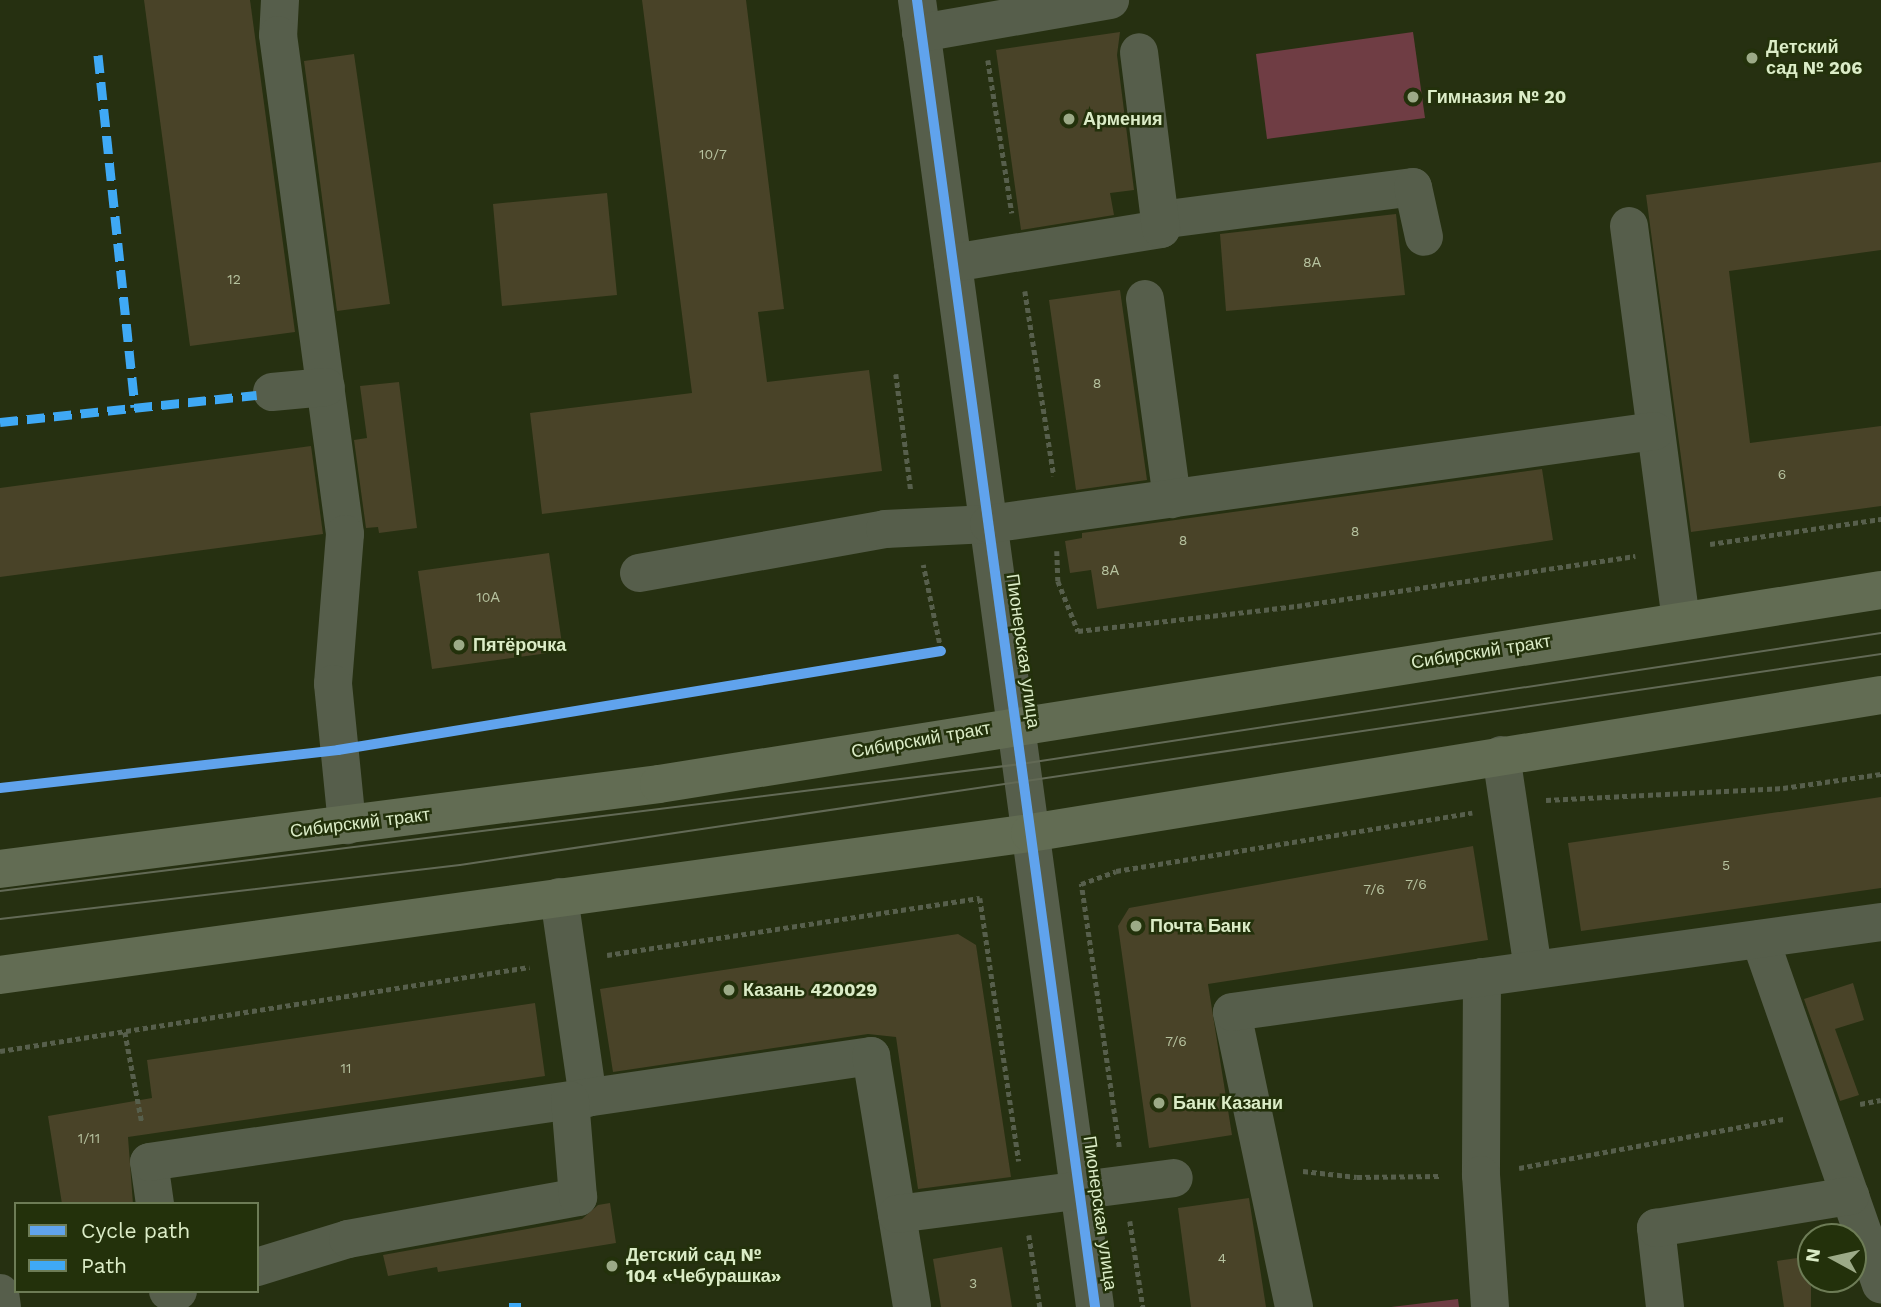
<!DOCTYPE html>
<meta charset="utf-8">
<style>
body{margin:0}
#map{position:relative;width:1881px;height:1307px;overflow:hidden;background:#263011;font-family:"Work Sans",sans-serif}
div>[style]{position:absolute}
.green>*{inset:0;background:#6f3d44}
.building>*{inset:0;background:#494328}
.path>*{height:4.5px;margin-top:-2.25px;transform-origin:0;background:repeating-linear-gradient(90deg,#575f4c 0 5px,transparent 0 8.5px)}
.minor>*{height:38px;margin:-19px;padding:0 19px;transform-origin:19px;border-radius:19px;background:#565e4b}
.major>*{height:38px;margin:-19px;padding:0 19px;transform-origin:19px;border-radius:19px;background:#626c53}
.tram>*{height:2px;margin:-1px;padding:0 1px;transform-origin:1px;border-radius:1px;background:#626955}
.quiet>*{height:9px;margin-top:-4.5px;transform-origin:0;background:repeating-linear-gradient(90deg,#3fa9f5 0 18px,transparent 0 27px)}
.cycleway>*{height:10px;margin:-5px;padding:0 5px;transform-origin:5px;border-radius:5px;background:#60a3ed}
.dots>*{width:19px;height:19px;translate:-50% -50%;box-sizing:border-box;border:4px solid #23310b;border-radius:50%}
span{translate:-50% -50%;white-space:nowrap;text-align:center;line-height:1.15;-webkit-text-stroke:5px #23310b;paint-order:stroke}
.number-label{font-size:14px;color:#b6c29f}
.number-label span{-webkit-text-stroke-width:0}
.poi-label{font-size:18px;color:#dbecc7;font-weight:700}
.left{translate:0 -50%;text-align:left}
.street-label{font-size:18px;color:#dbecc7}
.legend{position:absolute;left:14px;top:1202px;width:245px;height:91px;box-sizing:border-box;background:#23310b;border:2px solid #6d7c56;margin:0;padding:9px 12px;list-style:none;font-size:21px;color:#dbecc7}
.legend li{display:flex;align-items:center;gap:14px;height:35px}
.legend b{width:35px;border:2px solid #6d7c56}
.north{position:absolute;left:1797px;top:1223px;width:70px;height:70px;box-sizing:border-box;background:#23310b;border:2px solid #6d7c56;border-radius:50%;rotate:278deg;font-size:19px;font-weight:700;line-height:28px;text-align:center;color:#dbecc7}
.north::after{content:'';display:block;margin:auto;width:24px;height:32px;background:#9caa87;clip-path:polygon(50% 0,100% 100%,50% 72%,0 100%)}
</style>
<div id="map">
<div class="green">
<div style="clip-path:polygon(1413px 32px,1425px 118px,1267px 139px,1256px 54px)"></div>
<div style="clip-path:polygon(1458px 1299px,1459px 1307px,1391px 1307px)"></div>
</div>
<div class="building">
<div style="clip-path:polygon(144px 0,250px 0,295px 332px,190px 346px)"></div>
<div style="clip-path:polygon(642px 0,746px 0,784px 309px,758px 312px,767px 382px,869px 370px,882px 471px,542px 514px,530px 413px,692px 393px)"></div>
<div style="clip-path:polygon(1120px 32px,1117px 55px,1134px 190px,1110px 193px,1114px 215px,1021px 230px,996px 50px)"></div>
<div style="clip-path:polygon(354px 54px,390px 304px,337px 311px,304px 61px)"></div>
<div style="clip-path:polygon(1881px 162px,1881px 250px,1729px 271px,1750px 443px,1881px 426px,1881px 506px,1691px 532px,1646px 195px)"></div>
<div style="clip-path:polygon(607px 193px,617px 295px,502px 306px,493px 204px)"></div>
<div style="clip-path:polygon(1396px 214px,1405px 295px,1226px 311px,1220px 234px)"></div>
<div style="clip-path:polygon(1120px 290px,1147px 480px,1076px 490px,1049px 300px)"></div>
<div style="clip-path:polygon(399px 382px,417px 528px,379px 533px,378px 527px,366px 528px,354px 440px,367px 438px,360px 386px)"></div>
<div style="clip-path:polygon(311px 446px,323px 534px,0 577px,0 488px)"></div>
<div style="clip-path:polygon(1542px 469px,1553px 540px,1097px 609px,1091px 570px,1070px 573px,1065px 541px,1082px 538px,1082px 533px)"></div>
<div style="clip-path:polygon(549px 553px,563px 651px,432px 669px,418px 571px)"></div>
<div style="clip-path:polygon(1881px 797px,1881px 888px,1581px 931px,1568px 843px)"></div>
<div style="clip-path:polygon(1473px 846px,1488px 940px,1208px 984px,1232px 1135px,1149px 1148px,1118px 926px,1129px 908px)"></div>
<div style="clip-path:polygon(958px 934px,976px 945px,1011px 1177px,918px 1189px,896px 1037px,868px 1034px,613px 1072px,600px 989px)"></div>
<div style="clip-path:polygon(1853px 983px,1864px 1020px,1835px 1029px,1859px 1095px,1840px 1101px,1804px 999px)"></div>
<div style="clip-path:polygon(535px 1003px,545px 1076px,128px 1137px,133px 1204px,62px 1204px,48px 1116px,152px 1098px,147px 1060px)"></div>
<div style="clip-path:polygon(1249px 1198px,1266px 1307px,1191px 1307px,1178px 1208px)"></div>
<div style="clip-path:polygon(610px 1203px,616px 1243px,438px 1272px,437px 1267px,388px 1276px,383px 1255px,582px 1219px,598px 1205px)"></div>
<div style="clip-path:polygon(1002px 1247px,1012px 1307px,941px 1307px,933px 1259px)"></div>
<div style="clip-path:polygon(1811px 1256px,1811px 1307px,1784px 1307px,1777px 1261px)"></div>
</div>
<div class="path">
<div style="left:988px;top:60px;width:155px;rotate:81.1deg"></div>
<div style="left:1025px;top:291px;width:187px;rotate:81.1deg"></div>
<div style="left:896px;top:374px;width:118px;rotate:82.7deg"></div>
<div style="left:1710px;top:544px;width:173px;rotate:-8.3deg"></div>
<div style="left:1057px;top:551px;width:30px;rotate:88deg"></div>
<div style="left:1058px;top:581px;width:54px;rotate:68.2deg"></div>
<div style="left:1078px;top:631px;width:220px;rotate:-6.5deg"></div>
<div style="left:1297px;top:606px;width:342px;rotate:-8.4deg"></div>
<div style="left:376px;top:744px;width:573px;rotate:-9.35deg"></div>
<div style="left:941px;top:651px;width:88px;rotate:-101.8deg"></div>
<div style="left:0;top:788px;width:304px;rotate:-6.4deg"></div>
<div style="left:1546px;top:800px;width:237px;rotate:-2.9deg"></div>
<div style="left:1783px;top:788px;width:99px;rotate:-8.1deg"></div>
<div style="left:607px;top:955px;width:377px;rotate:-8.7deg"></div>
<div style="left:980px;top:898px;width:266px;rotate:81.6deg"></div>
<div style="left:125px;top:1032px;width:93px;rotate:79.4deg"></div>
<div style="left:0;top:1051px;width:536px;rotate:-9.02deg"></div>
<div style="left:1860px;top:1104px;width:21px;rotate:-11deg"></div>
<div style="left:1119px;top:1147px;width:266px;rotate:-98.2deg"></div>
<div style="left:1081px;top:884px;width:37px;rotate:-20deg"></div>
<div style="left:1116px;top:871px;width:361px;rotate:-9.3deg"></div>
<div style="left:1519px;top:1168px;width:269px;rotate:-10.5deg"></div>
<div style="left:1303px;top:1171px;width:54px;rotate:6.3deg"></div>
<div style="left:1357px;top:1177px;width:84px;rotate:-0.7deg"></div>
<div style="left:1130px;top:1221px;width:87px;rotate:81.4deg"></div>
<div style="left:1029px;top:1235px;width:73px;rotate:81.3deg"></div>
</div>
<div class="minor">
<div style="left:280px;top:0;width:35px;rotate:93deg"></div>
<div style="left:278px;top:35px;width:503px;rotate:82.35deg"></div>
<div style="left:345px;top:534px;width:150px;rotate:94.6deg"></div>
<div style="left:333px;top:684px;width:142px;rotate:84.3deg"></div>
<div style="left:917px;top:0;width:1319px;rotate:82.24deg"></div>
<div style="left:921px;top:33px;width:192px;rotate:-9.9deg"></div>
<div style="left:1160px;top:220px;width:255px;rotate:-7.4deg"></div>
<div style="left:1413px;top:187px;width:51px;rotate:77.6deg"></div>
<div style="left:1629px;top:226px;width:398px;rotate:82.5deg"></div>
<div style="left:953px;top:263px;width:211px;rotate:-9.3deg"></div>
<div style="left:1161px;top:229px;width:178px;rotate:-97.1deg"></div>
<div style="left:1145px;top:299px;width:202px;rotate:82.3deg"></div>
<div style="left:272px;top:392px;width:54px;rotate:-5.3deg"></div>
<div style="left:639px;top:573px;width:250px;rotate:-10.1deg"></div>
<div style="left:885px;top:529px;width:104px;rotate:-2.8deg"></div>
<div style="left:989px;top:524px;width:672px;rotate:-7.95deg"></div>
<div style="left:1501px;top:755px;width:217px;rotate:81.5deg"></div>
<div style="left:559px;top:897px;width:203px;rotate:81.8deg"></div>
<div style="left:1760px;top:939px;width:366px;rotate:70.7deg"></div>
<div style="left:1482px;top:977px;width:198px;rotate:90.3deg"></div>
<div style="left:1481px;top:1175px;width:132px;rotate:86.1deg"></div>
<div style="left:155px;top:1204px;width:42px;rotate:-98.1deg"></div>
<div style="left:149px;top:1162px;width:730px;rotate:-8.35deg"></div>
<div style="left:871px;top:1056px;width:254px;rotate:80.7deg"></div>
<div style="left:897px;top:1214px;width:279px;rotate:-7.4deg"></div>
<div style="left:257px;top:1267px;width:95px;rotate:-17.1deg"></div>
<div style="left:348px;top:1239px;width:234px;rotate:-10.3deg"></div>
<div style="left:578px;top:1197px;width:97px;rotate:-94.7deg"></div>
<div style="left:168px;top:1291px;width:10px"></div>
<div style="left:0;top:1293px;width:14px;rotate:82deg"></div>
<div style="left:1294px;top:1307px;width:301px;rotate:-101.9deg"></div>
<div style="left:1232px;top:1012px;width:655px;rotate:-7.9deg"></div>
<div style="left:1665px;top:1307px;width:80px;rotate:-96.5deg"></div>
<div style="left:1656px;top:1228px;width:197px;rotate:-9.4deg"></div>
</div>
<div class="major">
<div style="left:0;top:869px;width:664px;rotate:-7.35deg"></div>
<div style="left:659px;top:784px;width:1237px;rotate:-9.02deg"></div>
<div style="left:0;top:975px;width:1040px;rotate:-7.85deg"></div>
<div style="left:1030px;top:833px;width:862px;rotate:-9.21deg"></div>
</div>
<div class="tram">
<div style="left:0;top:891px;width:1029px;rotate:-7.09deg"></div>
<div style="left:1021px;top:764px;width:870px;rotate:-8.66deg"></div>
<div style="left:0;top:919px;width:463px;rotate:-6.7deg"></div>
<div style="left:460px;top:865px;width:1437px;rotate:-8.45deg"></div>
</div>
<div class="quiet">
<div style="left:98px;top:55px;width:354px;rotate:84deg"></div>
<div style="left:0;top:422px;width:258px;rotate:-6deg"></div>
<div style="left:509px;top:1307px;width:12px"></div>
</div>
<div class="cycleway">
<div style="left:917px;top:0;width:1319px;rotate:82.24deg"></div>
<div style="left:0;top:788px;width:340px;rotate:-6.4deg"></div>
<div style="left:338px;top:750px;width:611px;rotate:-9.32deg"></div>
</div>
<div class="dots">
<div style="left:1752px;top:58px;background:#9caa87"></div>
<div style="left:1413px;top:97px;background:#9caa87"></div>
<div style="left:1069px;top:119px;background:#9caa87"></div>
<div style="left:459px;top:645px;background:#9caa87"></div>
<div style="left:1136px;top:926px;background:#9caa87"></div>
<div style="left:729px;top:990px;background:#9caa87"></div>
<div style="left:1159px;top:1103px;background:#9caa87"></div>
<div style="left:612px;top:1266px;background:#9caa87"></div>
</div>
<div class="number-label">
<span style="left:713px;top:154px">10/7</span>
<span style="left:1312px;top:262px">8А</span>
<span style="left:234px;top:279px">12</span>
<span style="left:1097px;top:383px">8</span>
<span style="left:1782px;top:474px">6</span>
<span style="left:1355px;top:531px">8</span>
<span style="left:1183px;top:540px">8</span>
<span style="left:1110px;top:570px">8А</span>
<span style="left:488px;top:597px">10А</span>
<span style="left:1726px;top:865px">5</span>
<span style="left:1416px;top:884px">7/6</span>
<span style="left:1374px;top:889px">7/6</span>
<span style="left:1176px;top:1041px">7/6</span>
<span style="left:346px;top:1068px">11</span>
<span style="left:89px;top:1138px">1/11</span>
<span style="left:1222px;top:1258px">4</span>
<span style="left:973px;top:1283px">3</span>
</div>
<div class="poi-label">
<span class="left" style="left:1766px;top:58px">Детский<br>сад № 206</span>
<span class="left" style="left:1427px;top:97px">Гимназия № 20</span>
<span class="left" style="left:1083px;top:119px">Армения</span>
<span class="left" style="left:473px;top:645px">Пятёрочка</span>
<span class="left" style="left:1150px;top:926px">Почта Банк</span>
<span class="left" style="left:743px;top:990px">Казань 420029</span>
<span class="left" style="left:1173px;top:1103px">Банк Казани</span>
<span class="left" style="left:626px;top:1266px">Детский сад №<br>104 «Чебурашка»</span>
</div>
<div class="street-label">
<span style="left:1023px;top:651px;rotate:82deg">Пионерская улица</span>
<span style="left:1481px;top:652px;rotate:-9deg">Сибирский тракт</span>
<span style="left:921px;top:740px;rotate:-10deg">Сибирский тракт</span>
<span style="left:360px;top:823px;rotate:-7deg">Сибирский тракт</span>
<span style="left:1100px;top:1213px;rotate:82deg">Пионерская улица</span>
</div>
<ul class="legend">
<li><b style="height:9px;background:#60a3ed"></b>Cycle path</li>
<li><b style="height:9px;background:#3fa9f5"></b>Path</li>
</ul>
<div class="north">N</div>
</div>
